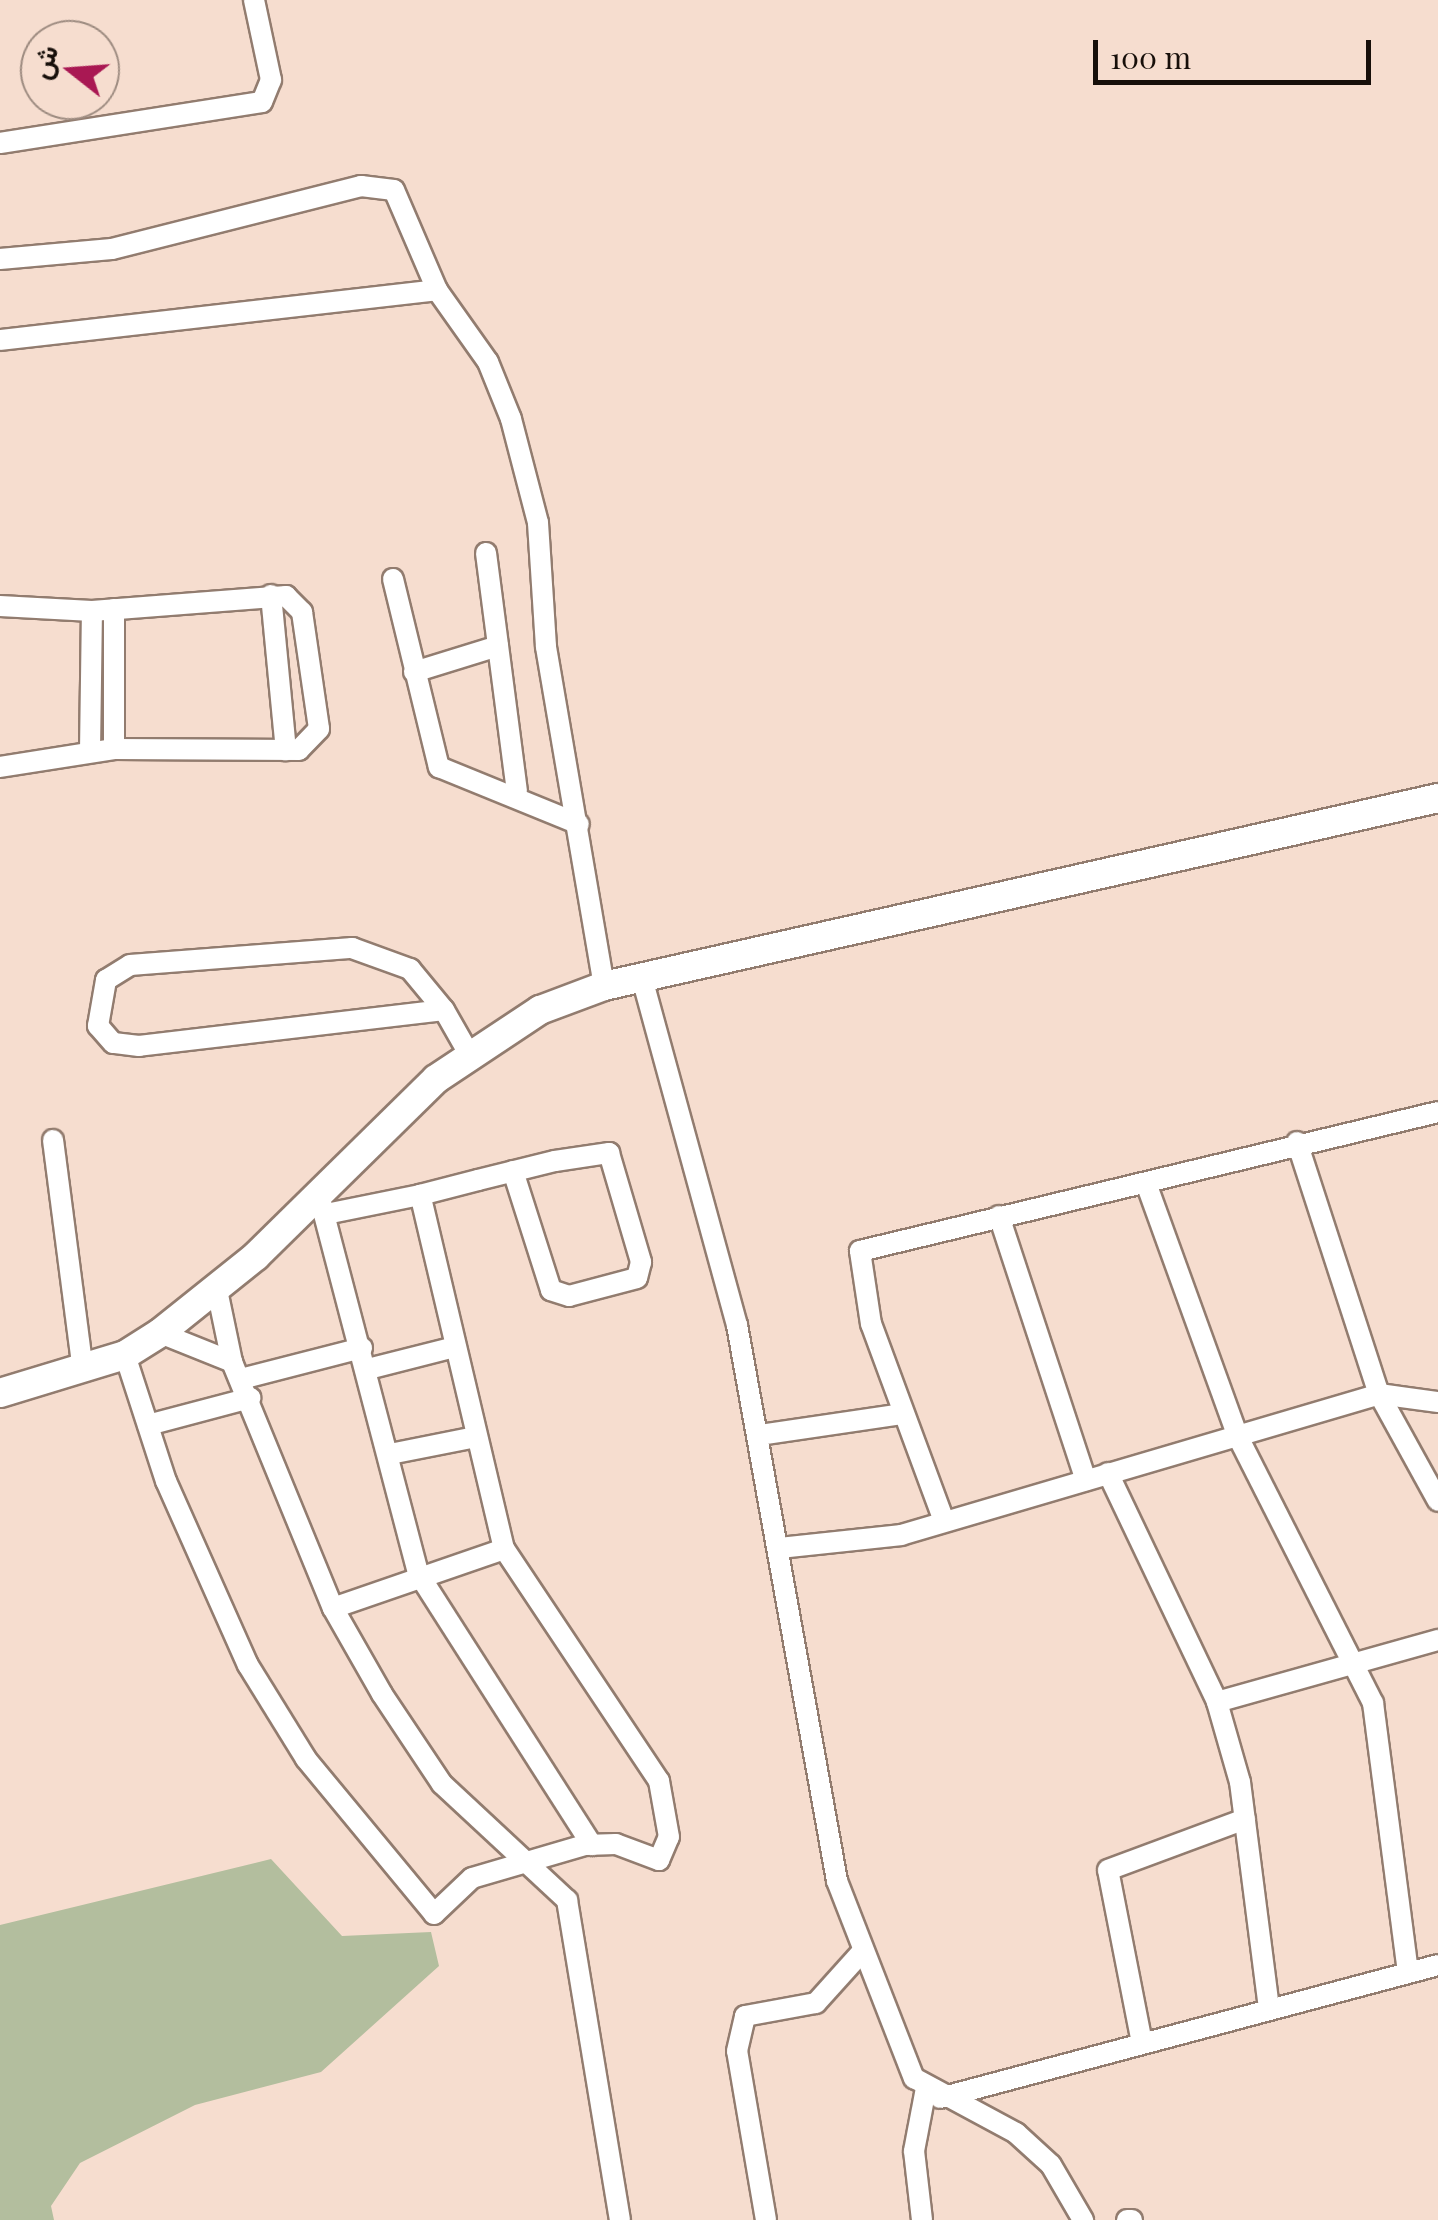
<!DOCTYPE html>
<meta charset="utf-8">
<style>
body{margin:0}
#map{position:relative;width:1438px;height:2220px;overflow:hidden;background:#f6ddcf;font-family:"Playfair Display",Vazirmatn,serif}
div>[style]{position:absolute}
.green>*{inset:0;background:#b3be9e}
.roads{filter:drop-shadow(2px 0 #927c6f) drop-shadow(-2px 0 #927c6f) drop-shadow(0 2px #927c6f) drop-shadow(0 -2px #927c6f)}
.minor>*{height:20px;margin:-10px;padding:0 10px;transform-origin:10px;border-radius:10px;background:#fff}
.tertiary>*{height:28px;margin:-14px;padding:0 14px;transform-origin:14px;border-radius:14px;background:#fff}
span{translate:-50% -50%;white-space:nowrap;text-align:center;line-height:1.15;-webkit-text-stroke:9px #f6ddcf;paint-order:stroke}
.north{position:absolute;left:20px;top:20px;width:100px;height:100px;box-sizing:border-box;background:#f6ddcf;border:2px solid #9d8b80;border-radius:50%;rotate:287deg;font-size:28px;font-weight:700;line-height:40px;text-align:center;color:#170f0a}
.north::after{content:'';display:block;margin:auto;width:35px;height:45px;background:#a91853;clip-path:polygon(50% 0,100% 100%,50% 72%,0 100%)}
.scale{position:absolute;left:1093px;top:40px;width:278px;height:45px;box-sizing:border-box;border:5px solid #170f0a;border-top:0;padding-left:12px;font-size:30px;line-height:35px;white-space:nowrap;color:#170f0a;-webkit-text-stroke:8px #f6ddcf;paint-order:stroke}
</style>
<div id="map">
<div class="green">
<div style="clip-path:polygon(271px 1859px,342px 1936px,431px 1932px,439px 1966px,321px 2072px,195px 2105px,80px 2163px,51px 2206px,54px 2220px,0 2220px,0 1925px)"></div>
</div>
<div class="roads">
<div class="minor">
<div style="left:0;top:143px;width:265px;rotate:-8.9deg"></div>
<div style="left:262px;top:102px;width:24px;rotate:-68deg"></div>
<div style="left:271px;top:80px;width:82px;rotate:-102deg"></div>
<div style="left:0;top:259px;width:112px;rotate:-5.1deg"></div>
<div style="left:112px;top:249px;width:257px;rotate:-14.2deg"></div>
<div style="left:361px;top:186px;width:33px;rotate:7deg"></div>
<div style="left:394px;top:190px;width:109px;rotate:66.7deg"></div>
<div style="left:437px;top:290px;width:88px;rotate:54.7deg"></div>
<div style="left:488px;top:362px;width:61px;rotate:68deg"></div>
<div style="left:511px;top:419px;width:107px;rotate:75.4deg"></div>
<div style="left:538px;top:523px;width:124px;rotate:86.3deg"></div>
<div style="left:546px;top:647px;width:344px;rotate:80.3deg"></div>
<div style="left:0;top:340px;width:440px;rotate:-6.5deg"></div>
<div style="left:486px;top:553px;width:240px;rotate:82.6deg"></div>
<div style="left:393px;top:579px;width:194px;rotate:76.3deg"></div>
<div style="left:439px;top:767px;width:151px;rotate:22.2deg"></div>
<div style="left:271px;top:595px;width:156px;rotate:84.5deg"></div>
<div style="left:0;top:606px;width:92px;rotate:3.1deg"></div>
<div style="left:92px;top:611px;width:195px;rotate:-4.4deg"></div>
<div style="left:286px;top:596px;width:23px;rotate:45deg"></div>
<div style="left:302px;top:612px;width:118px;rotate:81.7deg"></div>
<div style="left:319px;top:729px;width:29px;rotate:134deg"></div>
<div style="left:299px;top:750px;width:185px;rotate:-179.7deg"></div>
<div style="left:114px;top:749px;width:115px;rotate:171deg"></div>
<div style="left:114px;top:609px;width:140px;rotate:90deg"></div>
<div style="left:414px;top:672px;width:88px;rotate:-17.2deg"></div>
<div style="left:90px;top:751px;width:140px;rotate:-89.2deg"></div>
<div style="left:642px;top:978px;width:360px;rotate:74.7deg"></div>
<div style="left:737px;top:1325px;width:565px;rotate:79.8deg"></div>
<div style="left:837px;top:1881px;width:212px;rotate:68.7deg"></div>
<div style="left:914px;top:2078px;width:116px;rotate:28.3deg"></div>
<div style="left:1016px;top:2133px;width:47px;rotate:42.4deg"></div>
<div style="left:1051px;top:2165px;width:64px;rotate:59.8deg"></div>
<div style="left:444px;top:1010px;width:307px;rotate:173.3deg"></div>
<div style="left:139px;top:1046px;width:26px;rotate:-173deg"></div>
<div style="left:113px;top:1043px;width:23px;rotate:-131deg"></div>
<div style="left:98px;top:1026px;width:47px;rotate:-80.1deg"></div>
<div style="left:106px;top:980px;width:28px;rotate:-32deg"></div>
<div style="left:130px;top:965px;width:223px;rotate:-4.4deg"></div>
<div style="left:352px;top:948px;width:62px;rotate:19.9deg"></div>
<div style="left:410px;top:969px;width:53px;rotate:50.3deg"></div>
<div style="left:444px;top:1010px;width:48px;rotate:60.3deg"></div>
<div style="left:53px;top:1140px;width:233px;rotate:82.6deg"></div>
<div style="left:1297px;top:1142px;width:265px;rotate:72deg"></div>
<div style="left:1379px;top:1394px;width:122px;rotate:61.1deg"></div>
<div style="left:1146px;top:1183px;width:268px;rotate:70.1deg"></div>
<div style="left:1237px;top:1435px;width:301px;rotate:63.1deg"></div>
<div style="left:1373px;top:1703px;width:271px;rotate:82.6deg"></div>
<div style="left:420px;top:1195px;width:60px;rotate:-14.5deg"></div>
<div style="left:478px;top:1180px;width:79px;rotate:-13.9deg"></div>
<div style="left:555px;top:1161px;width:55px;rotate:-8.4deg"></div>
<div style="left:609px;top:1153px;width:114px;rotate:73.6deg"></div>
<div style="left:641px;top:1262px;width:16px;rotate:104deg"></div>
<div style="left:637px;top:1278px;width:70px;rotate:165.2deg"></div>
<div style="left:569px;top:1296px;width:19px;rotate:-162deg"></div>
<div style="left:551px;top:1290px;width:125px;rotate:-107.7deg"></div>
<div style="left:321px;top:1203px;width:383px;rotate:75.3deg"></div>
<div style="left:418px;top:1573px;width:323px;rotate:57.4deg"></div>
<div style="left:999px;top:1216px;width:278px;rotate:71.8deg"></div>
<div style="left:217px;top:1290px;width:74px;rotate:78.2deg"></div>
<div style="left:232px;top:1362px;width:266px;rotate:67.7deg"></div>
<div style="left:333px;top:1608px;width:99px;rotate:60.3deg"></div>
<div style="left:382px;top:1694px;width:108px;rotate:56.3deg"></div>
<div style="left:442px;top:1784px;width:171px;rotate:42.9deg"></div>
<div style="left:567px;top:1900px;width:324px;rotate:80.6deg"></div>
<div style="left:160px;top:1333px;width:78px;rotate:21.9deg"></div>
<div style="left:125px;top:1355px;width:133px;rotate:72deg"></div>
<div style="left:166px;top:1481px;width:201px;rotate:66deg"></div>
<div style="left:248px;top:1665px;width:110px;rotate:58.3deg"></div>
<div style="left:306px;top:1759px;width:201px;rotate:50.4deg"></div>
<div style="left:434px;top:1914px;width:52px;rotate:-43.5deg"></div>
<div style="left:472px;top:1878px;width:118px;rotate:-16.3deg"></div>
<div style="left:585px;top:1845px;width:31px;rotate:-2deg"></div>
<div style="left:616px;top:1844px;width:46px;rotate:20.4deg"></div>
<div style="left:659px;top:1860px;width:25px;rotate:-67deg"></div>
<div style="left:669px;top:1837px;width:57px;rotate:-100.1deg"></div>
<div style="left:659px;top:1781px;width:279px;rotate:-123.7deg"></div>
<div style="left:504px;top:1549px;width:364px;rotate:-103.3deg"></div>
<div style="left:420px;top:1195px;width:96px;rotate:168.6deg"></div>
<div style="left:368px;top:1369px;width:90px;rotate:-14.2deg"></div>
<div style="left:241px;top:1379px;width:125px;rotate:-14.4deg"></div>
<div style="left:148px;top:1425px;width:106px;rotate:-14.8deg"></div>
<div style="left:760px;top:1435px;width:145px;rotate:-8.4deg"></div>
<div style="left:390px;top:1454px;width:88px;rotate:-11.2deg"></div>
<div style="left:1108px;top:1473px;width:254px;rotate:64.5deg"></div>
<div style="left:1217px;top:1702px;width:83px;rotate:74deg"></div>
<div style="left:1240px;top:1782px;width:227px;rotate:82.7deg"></div>
<div style="left:944px;top:1521px;width:210px;rotate:-110.3deg"></div>
<div style="left:871px;top:1324px;width:74px;rotate:-98.6deg"></div>
<div style="left:860px;top:1251px;width:594px;rotate:-13.52deg"></div>
<div style="left:780px;top:1548px;width:122px;rotate:-6.1deg"></div>
<div style="left:901px;top:1535px;width:498px;rotate:-16.4deg"></div>
<div style="left:1379px;top:1394px;width:60px;rotate:7.7deg"></div>
<div style="left:333px;top:1608px;width:181px;rotate:-19deg"></div>
<div style="left:1217px;top:1702px;width:230px;rotate:-15.7deg"></div>
<div style="left:1142px;top:2043px;width:176px;rotate:-101.1deg"></div>
<div style="left:1108px;top:1870px;width:146px;rotate:-20.4deg"></div>
<div style="left:940px;top:2098px;width:515px;rotate:-14.95deg"></div>
<div style="left:766px;top:2220px;width:171px;rotate:-99.7deg"></div>
<div style="left:737px;top:2051px;width:36px;rotate:-77deg"></div>
<div style="left:745px;top:2016px;width:72px;rotate:-10.4deg"></div>
<div style="left:816px;top:2003px;width:69px;rotate:-48deg"></div>
<div style="left:922px;top:2220px;width:69px;rotate:-96.6deg"></div>
<div style="left:914px;top:2151px;width:64px;rotate:-79.2deg"></div>
<div style="left:1127px;top:2220px;width:5px"></div>
</div>
<div class="tertiary">
<div style="left:0;top:1393px;width:131px;rotate:-16.9deg"></div>
<div style="left:125px;top:1355px;width:41px;rotate:-32.2deg"></div>
<div style="left:160px;top:1333px;width:123px;rotate:-38.7deg"></div>
<div style="left:256px;top:1256px;width:252px;rotate:-44.5deg"></div>
<div style="left:436px;top:1079px;width:125px;rotate:-33.6deg"></div>
<div style="left:540px;top:1010px;width:68px;rotate:-20.6deg"></div>
<div style="left:604px;top:986px;width:855px;rotate:-12.7deg"></div>
</div>
</div>
<div class="north">ش</div>
<div class="scale">100 m</div>
</div>
